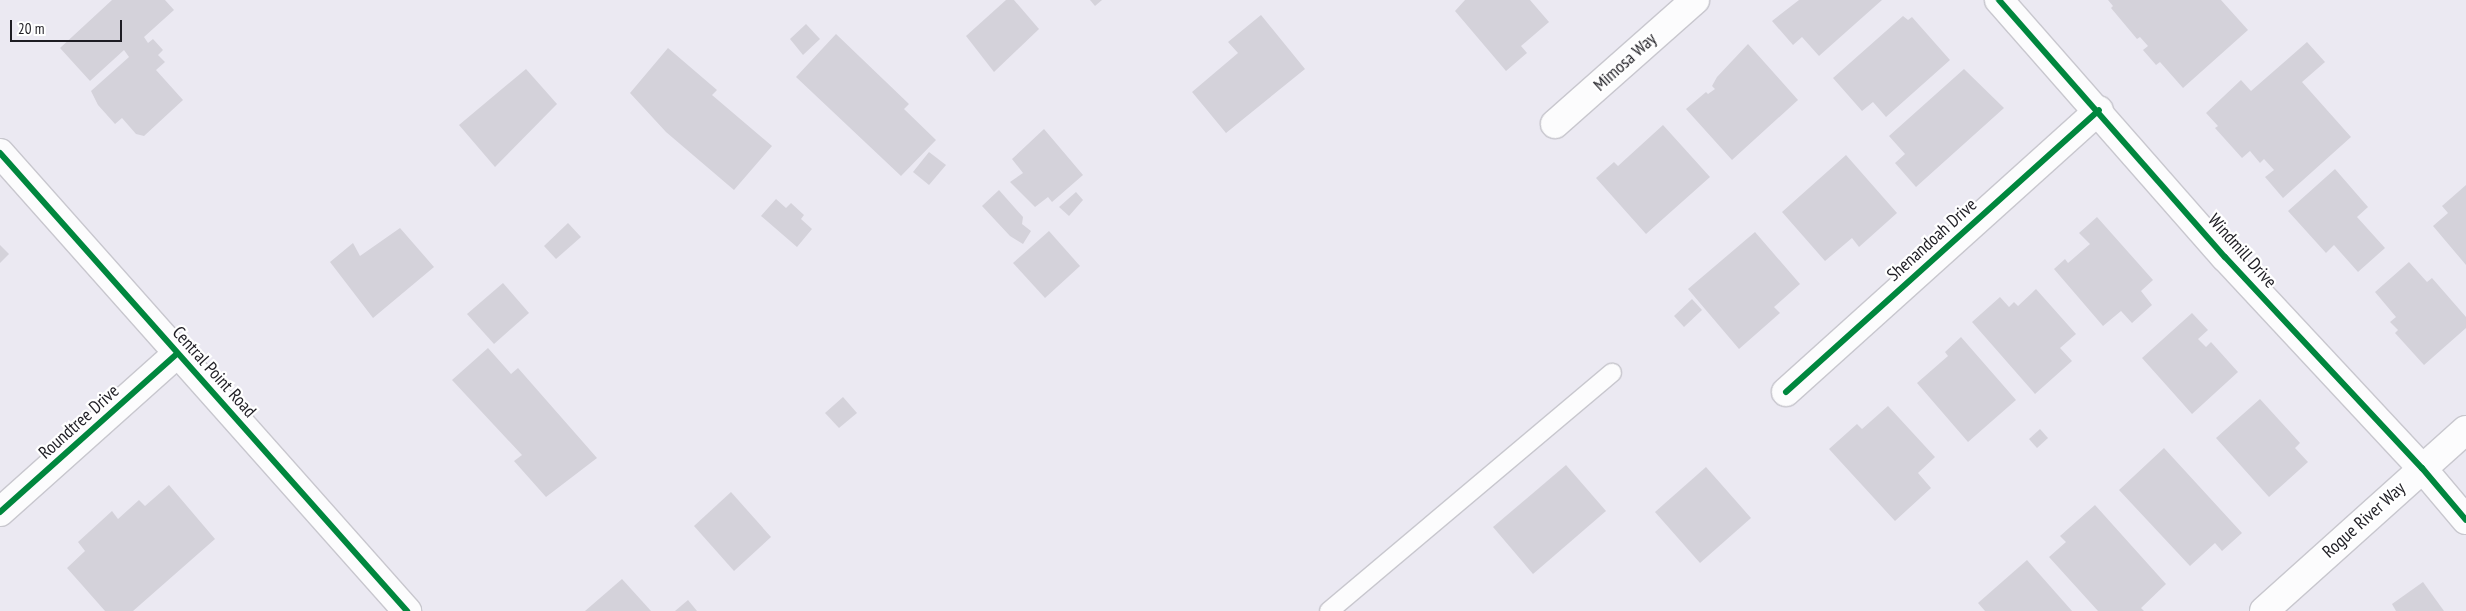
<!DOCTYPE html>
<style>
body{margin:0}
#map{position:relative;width:2466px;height:611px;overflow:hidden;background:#ebe9f2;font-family:"PT Sans Narrow",sans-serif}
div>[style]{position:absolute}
.building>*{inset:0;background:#d4d2da}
.roads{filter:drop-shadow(1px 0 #c8c7ce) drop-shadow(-1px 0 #c8c7ce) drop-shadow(0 1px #c8c7ce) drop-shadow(0 -1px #c8c7ce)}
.service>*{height:18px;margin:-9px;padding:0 9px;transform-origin:9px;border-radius:9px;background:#fcfcfd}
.minor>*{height:28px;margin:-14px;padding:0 14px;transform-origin:14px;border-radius:14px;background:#fcfcfd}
.tertiary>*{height:28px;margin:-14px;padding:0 14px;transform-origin:14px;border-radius:14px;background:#fcfcfd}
.cycleway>*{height:6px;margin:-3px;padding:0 3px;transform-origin:3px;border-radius:3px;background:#00873e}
span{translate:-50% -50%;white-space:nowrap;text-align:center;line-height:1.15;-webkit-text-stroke:4.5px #fff;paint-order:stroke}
.street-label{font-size:18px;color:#1e1d23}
.scale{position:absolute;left:10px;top:20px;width:112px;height:22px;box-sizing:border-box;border:2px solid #1e1d23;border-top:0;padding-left:6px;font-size:15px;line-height:18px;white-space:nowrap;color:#1e1d23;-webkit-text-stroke:4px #fff;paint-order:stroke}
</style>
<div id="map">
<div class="building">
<div style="clip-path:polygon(112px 0,165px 0,174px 10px,144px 37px,148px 43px,153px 39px,163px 50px,158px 55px,165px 62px,156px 70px,183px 100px,144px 136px,136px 134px,122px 118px,115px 124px,98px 105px,91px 91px,129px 57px,124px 50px,90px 81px,60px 48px)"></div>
<div style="clip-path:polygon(1006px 0,1014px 0,1039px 29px,994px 72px,966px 36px)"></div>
<div style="clip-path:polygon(1090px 0,1102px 0,1095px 6px)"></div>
<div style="clip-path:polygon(1465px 0,1530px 0,1549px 22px,1521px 46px,1527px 53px,1506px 71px,1455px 11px)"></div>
<div style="clip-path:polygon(1799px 0,1882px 0,1819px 56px,1802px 37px,1793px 45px,1772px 21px)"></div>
<div style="clip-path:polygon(2108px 0,2221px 0,2248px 30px,2183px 88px,2160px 62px,2156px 65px,2143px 50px,2148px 46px,2140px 37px,2137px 39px,2111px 8px,2113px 6px)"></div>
<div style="clip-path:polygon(1261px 15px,1305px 69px,1226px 133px,1192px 92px,1238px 53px,1228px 42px)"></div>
<div style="clip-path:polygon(1903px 16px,1908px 20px,1912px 17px,1950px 60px,1886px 117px,1873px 102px,1862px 111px,1833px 78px)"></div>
<div style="clip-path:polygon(806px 24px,820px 39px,803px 55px,790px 39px)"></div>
<div style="clip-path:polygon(836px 34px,909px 104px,904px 109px,936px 140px,901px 176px,796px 77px)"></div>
<div style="clip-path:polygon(2307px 42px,2325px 62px,2302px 82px,2351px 137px,2283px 198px,2265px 177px,2274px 170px,2264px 159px,2260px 163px,2250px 151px,2242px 158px,2215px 128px,2218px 126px,2206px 113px,2241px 80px,2251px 91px)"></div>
<div style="clip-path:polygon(1748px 44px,1798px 100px,1732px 160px,1686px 109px,1706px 92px,1708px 94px,1715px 89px,1712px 86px,1717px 77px)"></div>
<div style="clip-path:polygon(668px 48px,717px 90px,712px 95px,772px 146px,734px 190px,666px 132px,630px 93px)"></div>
<div style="clip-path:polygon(526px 69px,557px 104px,495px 167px,459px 125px)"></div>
<div style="clip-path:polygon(1964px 69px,2004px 108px,1916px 187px,1895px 163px,1905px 154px,1889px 136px)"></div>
<div style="clip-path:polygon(1663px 125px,1710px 177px,1646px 234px,1596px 178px,1614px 162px,1618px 166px)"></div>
<div style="clip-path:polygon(1044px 129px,1083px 175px,1052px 202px,1048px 197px,1035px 207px,1010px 182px,1023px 173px,1012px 159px)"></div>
<div style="clip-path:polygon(929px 152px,946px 165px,929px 185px,913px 172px)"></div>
<div style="clip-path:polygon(1846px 155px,1897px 213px,1859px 247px,1852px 238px,1825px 261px,1782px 212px)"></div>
<div style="clip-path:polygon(2335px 169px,2368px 207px,2357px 217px,2385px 248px,2358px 272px,2334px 245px,2326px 253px,2288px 211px)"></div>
<div style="clip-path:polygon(2466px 185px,2466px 265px,2433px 226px,2448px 213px,2442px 206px)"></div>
<div style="clip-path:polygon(999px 190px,1023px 217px,1022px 224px,1031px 231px,1023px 244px,1010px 236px,982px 206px)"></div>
<div style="clip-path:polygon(1076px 192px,1083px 200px,1069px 216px,1059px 207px)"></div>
<div style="clip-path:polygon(776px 199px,786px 208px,791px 203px,804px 215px,801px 219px,812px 229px,797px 247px,761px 216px)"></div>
<div style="clip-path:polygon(2097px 217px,2153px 280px,2141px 291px,2152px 305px,2132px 323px,2121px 311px,2103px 326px,2054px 269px,2065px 259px,2068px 263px,2090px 244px,2079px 233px)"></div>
<div style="clip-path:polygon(568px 223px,581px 237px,556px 259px,544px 246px)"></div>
<div style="clip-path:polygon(400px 228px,434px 267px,373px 318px,330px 262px,353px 243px,360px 256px)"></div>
<div style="clip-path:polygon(1049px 231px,1080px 266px,1045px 298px,1013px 263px)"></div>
<div style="clip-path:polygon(1755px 232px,1800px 284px,1774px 307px,1780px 313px,1739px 349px,1688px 289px)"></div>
<div style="clip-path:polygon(0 245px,9px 254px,0 263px)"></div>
<div style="clip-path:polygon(2409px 262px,2427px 282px,2432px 278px,2466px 317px,2466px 328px,2424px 365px,2395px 333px,2398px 330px,2390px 322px,2396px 317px,2375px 292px)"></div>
<div style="clip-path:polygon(503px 283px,529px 313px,494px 344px,467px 314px)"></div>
<div style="clip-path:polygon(2036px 289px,2076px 334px,2060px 348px,2072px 361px,2035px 394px,1972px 322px,2000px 297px,2009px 307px,2014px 302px,2018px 306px)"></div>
<div style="clip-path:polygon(1692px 299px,1702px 310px,1684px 327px,1674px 316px)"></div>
<div style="clip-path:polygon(2192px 313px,2208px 330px,2198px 339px,2206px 347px,2211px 342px,2238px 372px,2192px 414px,2142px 358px)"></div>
<div style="clip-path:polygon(1961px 337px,2016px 400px,1968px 442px,1917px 383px,1948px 356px,1945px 352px)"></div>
<div style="clip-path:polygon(488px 348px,511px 374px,518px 368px,597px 458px,546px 497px,514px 461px,522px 455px,452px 380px)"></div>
<div style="clip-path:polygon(843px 397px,857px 413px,839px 428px,825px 413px)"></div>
<div style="clip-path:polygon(2260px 399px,2300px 443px,2295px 448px,2308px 462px,2269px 497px,2216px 438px)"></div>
<div style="clip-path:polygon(1888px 406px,1935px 457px,1918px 473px,1931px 488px,1895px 521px,1829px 449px,1857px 424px,1862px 429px)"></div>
<div style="clip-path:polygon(2040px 429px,2048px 438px,2037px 448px,2029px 439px)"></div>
<div style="clip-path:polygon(2164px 448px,2242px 533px,2222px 551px,2215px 543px,2190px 566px,2119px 490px)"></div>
<div style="clip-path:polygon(1566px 465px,1606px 511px,1533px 574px,1493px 527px)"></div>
<div style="clip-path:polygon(1706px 467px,1751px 518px,1700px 563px,1655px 512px)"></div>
<div style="clip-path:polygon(169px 485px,215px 539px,133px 611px,105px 611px,67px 568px,85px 551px,78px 542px,112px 511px,118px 519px,139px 500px,145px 506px)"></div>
<div style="clip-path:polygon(731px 492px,771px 537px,734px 571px,694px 526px)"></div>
<div style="clip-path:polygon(2095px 505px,2166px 584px,2141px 608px,2144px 611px,2098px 611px,2049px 557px,2066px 542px,2060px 536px)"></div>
<div style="clip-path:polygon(2027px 560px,2072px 611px,1985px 611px,1978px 603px)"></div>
<div style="clip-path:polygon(622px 579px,651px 611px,585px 611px)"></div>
<div style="clip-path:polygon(2423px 582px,2444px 611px,2396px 611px,2392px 604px)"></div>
<div style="clip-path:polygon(688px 600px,697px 611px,675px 611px)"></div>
</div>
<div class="roads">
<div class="service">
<div style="left:1329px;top:611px;width:370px;rotate:-40.1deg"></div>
</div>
<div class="minor">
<div style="left:1999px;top:0;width:342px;rotate:48.7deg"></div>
<div style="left:2225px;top:257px;width:289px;rotate:47deg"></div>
<div style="left:2422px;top:468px;width:68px;rotate:49.8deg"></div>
<div style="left:1555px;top:124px;width:187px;rotate:-41.5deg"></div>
<div style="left:1786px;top:392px;width:421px;rotate:-42deg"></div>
<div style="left:0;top:512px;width:237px;rotate:-41.8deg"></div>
<div style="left:2264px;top:611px;width:271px;rotate:-41.9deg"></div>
</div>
<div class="tertiary">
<div style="left:0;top:153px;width:613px;rotate:48.37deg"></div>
</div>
</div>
<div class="cycleway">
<div style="left:1999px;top:0;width:342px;rotate:48.7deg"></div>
<div style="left:2225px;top:257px;width:289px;rotate:47deg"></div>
<div style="left:2422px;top:468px;width:68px;rotate:49.8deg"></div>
<div style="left:0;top:153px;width:613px;rotate:48.37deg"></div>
<div style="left:1786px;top:392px;width:421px;rotate:-42deg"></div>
<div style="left:0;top:512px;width:237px;rotate:-41.8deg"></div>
</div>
<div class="street-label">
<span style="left:1625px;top:62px;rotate:-42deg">Mimosa Way</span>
<span style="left:1932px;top:240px;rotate:-42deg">Shenandoah Drive</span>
<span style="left:2242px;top:251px;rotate:48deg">Windmill Drive</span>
<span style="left:214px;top:372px;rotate:48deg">Central Point Road</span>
<span style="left:79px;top:422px;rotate:-42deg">Roundtree Drive</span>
<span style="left:2364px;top:520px;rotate:-42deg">Rogue River Way</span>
</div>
<div class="scale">20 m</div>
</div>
